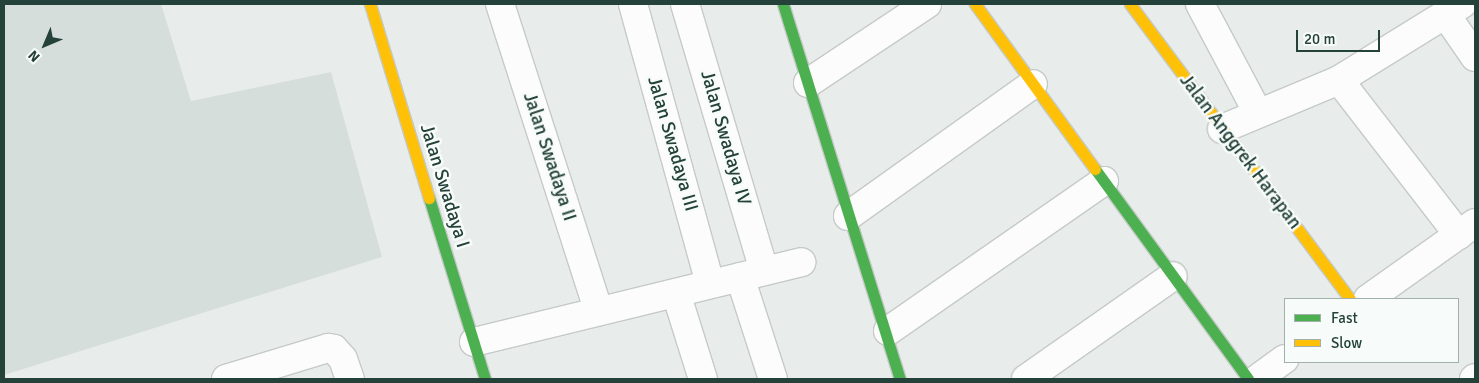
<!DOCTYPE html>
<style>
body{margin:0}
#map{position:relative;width:1479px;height:383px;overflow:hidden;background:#e8edeb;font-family:Signika,sans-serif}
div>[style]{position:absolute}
.built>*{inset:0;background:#d6dedb}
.roads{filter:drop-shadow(1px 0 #c5cac8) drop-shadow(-1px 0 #c5cac8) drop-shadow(0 1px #c5cac8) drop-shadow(0 -1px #c5cac8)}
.street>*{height:28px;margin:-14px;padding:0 14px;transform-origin:14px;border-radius:14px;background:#fcfcfc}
.fast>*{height:11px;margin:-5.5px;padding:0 5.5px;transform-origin:5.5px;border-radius:5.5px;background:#4caf50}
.slow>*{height:11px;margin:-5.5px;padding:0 5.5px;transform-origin:5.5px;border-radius:5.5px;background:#ffc107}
span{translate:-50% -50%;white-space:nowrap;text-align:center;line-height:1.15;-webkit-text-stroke:5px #f7fbf9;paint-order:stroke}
.street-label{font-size:19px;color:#24423a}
.frame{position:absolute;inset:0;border:5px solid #24423a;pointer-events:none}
.legend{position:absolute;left:1284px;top:298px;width:175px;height:65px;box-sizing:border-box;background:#f7fbf9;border:1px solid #a3b1ad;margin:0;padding:6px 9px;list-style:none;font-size:15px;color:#24423a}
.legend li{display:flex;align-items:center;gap:10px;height:25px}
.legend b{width:25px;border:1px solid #a3b1ad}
.north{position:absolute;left:20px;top:20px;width:50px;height:50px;-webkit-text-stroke:4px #f7fbf9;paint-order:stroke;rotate:225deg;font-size:14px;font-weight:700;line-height:20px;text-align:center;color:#24423a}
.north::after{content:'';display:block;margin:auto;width:18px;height:22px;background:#24423a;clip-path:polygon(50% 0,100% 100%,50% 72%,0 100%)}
.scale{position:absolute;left:1296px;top:30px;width:84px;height:22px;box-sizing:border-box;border:2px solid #24423a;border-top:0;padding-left:6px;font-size:15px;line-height:18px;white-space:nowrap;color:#24423a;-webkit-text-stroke:4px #f7fbf9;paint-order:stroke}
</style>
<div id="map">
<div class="built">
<div style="clip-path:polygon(4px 4px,161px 4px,191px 101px,331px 72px,382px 257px,4px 375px)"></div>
</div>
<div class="roads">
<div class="street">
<div style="left:500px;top:4px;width:321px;rotate:72.2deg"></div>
<div style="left:633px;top:4px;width:290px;rotate:74.6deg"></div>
<div style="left:685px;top:4px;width:278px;rotate:73.5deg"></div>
<div style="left:1200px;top:4px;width:123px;rotate:62deg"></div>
<div style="left:1446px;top:15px;width:51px;rotate:55.4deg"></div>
<div style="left:1339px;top:80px;width:196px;rotate:52.3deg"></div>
<div style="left:808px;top:83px;width:143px;rotate:-33.6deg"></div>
<div style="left:1222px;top:129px;width:127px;rotate:-22.7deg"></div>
<div style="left:1339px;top:80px;width:145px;rotate:-31.7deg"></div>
<div style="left:848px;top:216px;width:227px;rotate:-35.5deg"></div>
<div style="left:740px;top:277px;width:107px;rotate:72.1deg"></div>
<div style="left:676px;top:293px;width:90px;rotate:72.6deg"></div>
<div style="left:1368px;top:299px;width:131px;rotate:-35.4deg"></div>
<div style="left:888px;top:331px;width:263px;rotate:-34.8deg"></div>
<div style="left:474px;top:342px;width:337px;rotate:-13.7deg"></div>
<div style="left:226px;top:379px;width:107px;rotate:-16.9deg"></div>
<div style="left:328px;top:348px;width:6px;rotate:9deg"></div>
<div style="left:334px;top:349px;width:13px;rotate:48deg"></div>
<div style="left:343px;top:359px;width:21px;rotate:71deg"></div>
<div style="left:1026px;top:379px;width:179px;rotate:-35deg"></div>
<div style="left:1257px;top:379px;width:34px;rotate:-36deg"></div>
<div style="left:1474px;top:379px;width:1px;rotate:-45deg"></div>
</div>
<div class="fast">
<div style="left:783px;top:4px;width:393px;rotate:72.7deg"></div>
<div style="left:1095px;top:169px;width:260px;rotate:53.9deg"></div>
<div style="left:429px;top:198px;width:189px;rotate:72.8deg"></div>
</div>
<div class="slow">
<div style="left:370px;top:4px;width:203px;rotate:73.1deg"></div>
<div style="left:975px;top:4px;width:204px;rotate:54deg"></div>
<div style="left:1130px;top:4px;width:368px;rotate:53.3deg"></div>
</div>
</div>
<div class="street-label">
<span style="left:725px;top:138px;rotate:74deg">Jalan Swadaya IV</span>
<span style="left:672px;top:144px;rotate:74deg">Jalan Swadaya III</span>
<span style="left:1240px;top:152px;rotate:53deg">Jalan Anggrek Harapan</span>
<span style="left:549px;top:157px;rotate:72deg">Jalan Swadaya II</span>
<span style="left:444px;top:186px;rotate:73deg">Jalan Swadaya I</span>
</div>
<div class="frame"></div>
<ul class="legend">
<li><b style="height:6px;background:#4caf50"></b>Fast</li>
<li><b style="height:6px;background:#ffc107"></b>Slow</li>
</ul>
<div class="north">N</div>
<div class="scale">20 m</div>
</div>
